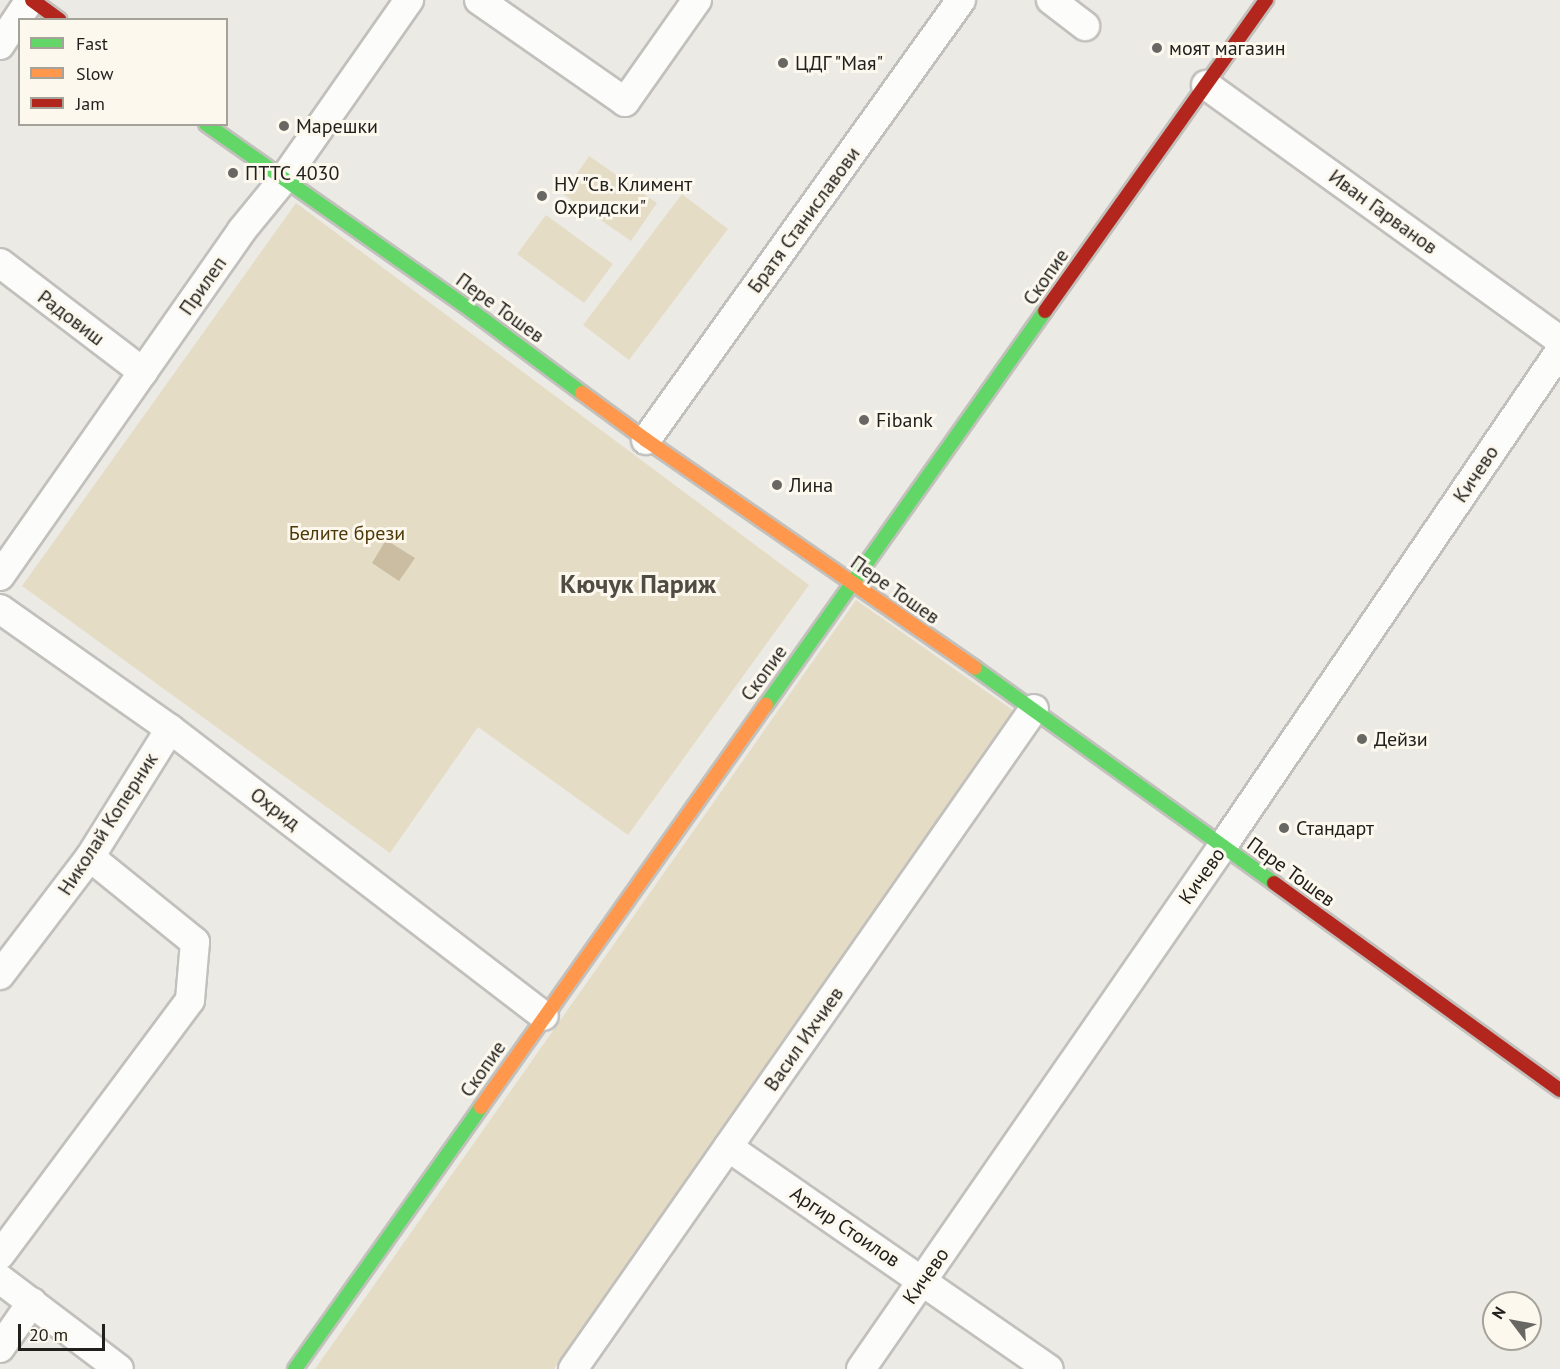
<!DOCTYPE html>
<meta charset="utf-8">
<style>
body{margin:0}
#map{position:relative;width:1560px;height:1369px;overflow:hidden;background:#eceae4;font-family:"PT Sans",sans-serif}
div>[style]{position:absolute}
.green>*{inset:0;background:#e5dcc6}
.water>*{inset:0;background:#cabda1}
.roads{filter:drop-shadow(2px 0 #c2c0bc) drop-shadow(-2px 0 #c2c0bc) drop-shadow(0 2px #c2c0bc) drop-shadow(0 -2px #c2c0bc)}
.street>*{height:28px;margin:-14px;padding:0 14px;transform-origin:14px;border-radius:14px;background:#fcfcfb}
.fast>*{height:14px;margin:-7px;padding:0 7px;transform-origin:7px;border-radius:7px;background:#63d668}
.slow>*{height:14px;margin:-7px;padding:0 7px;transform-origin:7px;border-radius:7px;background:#ff974d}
.jam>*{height:14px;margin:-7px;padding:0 7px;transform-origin:7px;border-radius:7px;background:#b3261e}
.dots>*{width:16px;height:16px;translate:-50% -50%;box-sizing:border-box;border:3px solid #fcf8ee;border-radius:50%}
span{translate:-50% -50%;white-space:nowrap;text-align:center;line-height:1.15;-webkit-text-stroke:6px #fcf8ee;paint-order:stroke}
.poi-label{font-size:20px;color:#22201d}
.left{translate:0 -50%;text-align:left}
.street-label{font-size:20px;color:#22201d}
.park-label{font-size:20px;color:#4c3907}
.district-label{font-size:26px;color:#504c44;font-weight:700}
.legend{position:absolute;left:18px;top:18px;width:210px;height:108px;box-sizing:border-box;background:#fcf8ee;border:2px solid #a5a29a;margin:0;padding:8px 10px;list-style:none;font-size:18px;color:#22201d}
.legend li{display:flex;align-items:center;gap:12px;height:30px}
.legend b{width:30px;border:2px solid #a5a29a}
.north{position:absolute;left:1482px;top:1291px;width:60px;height:60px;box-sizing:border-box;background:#fcf8ee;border:2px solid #a5a29a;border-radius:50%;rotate:302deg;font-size:16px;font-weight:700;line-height:24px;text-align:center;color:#22201d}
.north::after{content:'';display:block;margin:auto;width:21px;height:27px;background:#696763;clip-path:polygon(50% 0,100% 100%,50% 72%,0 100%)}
.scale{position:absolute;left:18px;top:1324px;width:87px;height:27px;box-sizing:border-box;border:3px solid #22201d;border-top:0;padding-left:8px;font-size:18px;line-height:21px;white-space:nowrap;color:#22201d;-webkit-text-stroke:4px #fcf8ee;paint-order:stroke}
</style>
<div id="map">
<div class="green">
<div style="clip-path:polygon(589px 156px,657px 203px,631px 241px,563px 194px)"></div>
<div style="clip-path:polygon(682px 194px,728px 229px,629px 360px,583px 325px)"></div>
<div style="clip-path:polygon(296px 203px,809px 585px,628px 835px,478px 727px,390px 853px,22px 586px)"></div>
<div style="clip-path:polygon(546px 215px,613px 264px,584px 303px,517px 254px)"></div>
<div style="clip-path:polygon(856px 600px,1014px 711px,554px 1369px,315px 1369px)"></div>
</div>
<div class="water">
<div style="clip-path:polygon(386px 540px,415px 558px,399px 581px,372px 563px)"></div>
</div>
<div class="roads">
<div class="street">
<div style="left:479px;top:0;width:178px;rotate:34.9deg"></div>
<div style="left:625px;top:102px;width:125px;rotate:-54.8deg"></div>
<div style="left:1051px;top:0;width:43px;rotate:37.4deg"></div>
<div style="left:0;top:45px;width:54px;rotate:-56.3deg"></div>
<div style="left:1206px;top:85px;width:436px;rotate:35.8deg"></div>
<div style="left:0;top:263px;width:180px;rotate:37.3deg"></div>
<div style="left:646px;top:440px;width:541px;rotate:-54.4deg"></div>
<div style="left:0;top:576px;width:422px;rotate:-55deg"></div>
<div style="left:242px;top:230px;width:65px;rotate:-50.6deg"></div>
<div style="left:283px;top:180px;width:220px;rotate:-55deg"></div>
<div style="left:0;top:609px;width:208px;rotate:35.2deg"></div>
<div style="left:170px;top:729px;width:471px;rotate:37.5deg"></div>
<div style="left:0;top:975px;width:148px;rotate:-52.7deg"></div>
<div style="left:90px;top:857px;width:151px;rotate:-58deg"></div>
<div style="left:728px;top:1147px;width:390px;rotate:34.7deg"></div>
<div style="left:0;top:1255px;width:318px;rotate:-53.3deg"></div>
<div style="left:190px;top:1000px;width:58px;rotate:-85.1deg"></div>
<div style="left:195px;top:942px;width:135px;rotate:-141deg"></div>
<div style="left:0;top:1279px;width:149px;rotate:37.1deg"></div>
<div style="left:0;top:1348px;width:56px;rotate:-55.2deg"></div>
<div style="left:573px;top:1369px;width:805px;rotate:-55.07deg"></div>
<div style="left:861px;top:1369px;width:635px;rotate:-55.33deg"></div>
<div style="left:1222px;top:847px;width:600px;rotate:-55.73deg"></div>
</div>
<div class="fast">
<div style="left:206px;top:124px;width:325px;rotate:35.1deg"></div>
<div style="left:472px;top:311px;width:137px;rotate:36.7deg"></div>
<div style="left:975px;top:668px;width:368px;rotate:35.7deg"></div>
<div style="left:766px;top:705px;width:483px;rotate:-54.7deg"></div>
<div style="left:295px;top:1369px;width:321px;rotate:-54.6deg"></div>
</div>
<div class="slow">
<div style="left:582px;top:393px;width:79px;rotate:36.3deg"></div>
<div style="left:646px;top:440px;width:400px;rotate:34.7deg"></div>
<div style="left:481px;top:1107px;width:493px;rotate:-54.7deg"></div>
</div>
<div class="jam">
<div style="left:32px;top:0;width:34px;rotate:36deg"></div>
<div style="left:1045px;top:311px;width:382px;rotate:-54.6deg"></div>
<div style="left:1274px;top:883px;width:353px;rotate:35.9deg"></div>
</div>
</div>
<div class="dots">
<div style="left:1157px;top:48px;background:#696763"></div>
<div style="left:783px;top:63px;background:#696763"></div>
<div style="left:284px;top:126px;background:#696763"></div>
<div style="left:233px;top:173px;background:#696763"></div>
<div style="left:542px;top:196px;background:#696763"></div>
<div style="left:864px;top:420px;background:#696763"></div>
<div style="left:777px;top:485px;background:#696763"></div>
<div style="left:1362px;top:739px;background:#696763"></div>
<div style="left:1284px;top:828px;background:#696763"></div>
</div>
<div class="poi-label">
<span class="left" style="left:1169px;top:48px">моят магазин</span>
<span class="left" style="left:795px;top:63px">ЦДГ "Мая"</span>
<span class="left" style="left:296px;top:126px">Марешки</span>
<span class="left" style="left:245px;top:173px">ПТТС 4030</span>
<span class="left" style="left:554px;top:196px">НУ "Св. Климент<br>Охридски"</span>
<span class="left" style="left:876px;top:420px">Fibank</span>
<span class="left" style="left:789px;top:485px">Лина</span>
<span class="left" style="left:1374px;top:739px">Дейзи</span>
<span class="left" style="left:1296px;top:828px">Стандарт</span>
</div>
<div class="street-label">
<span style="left:1383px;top:212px;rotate:36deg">Иван Гарванов</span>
<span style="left:804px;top:220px;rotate:-54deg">Братя Станиславови</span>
<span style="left:1046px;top:277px;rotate:-55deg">Скопие</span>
<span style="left:203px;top:286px;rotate:-55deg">Прилеп</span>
<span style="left:500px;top:308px;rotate:36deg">Пере Тошев</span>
<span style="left:71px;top:318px;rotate:37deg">Радовиш</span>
<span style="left:1476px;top:474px;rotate:-56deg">Кичево</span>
<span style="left:895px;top:590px;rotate:35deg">Пере Тошев</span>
<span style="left:764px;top:673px;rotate:-54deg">Скопие</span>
<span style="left:275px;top:809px;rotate:37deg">Охрид</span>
<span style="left:108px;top:824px;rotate:-57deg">Николай Коперник</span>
<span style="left:1291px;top:872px;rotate:36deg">Пере Тошев</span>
<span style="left:1202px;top:876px;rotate:-55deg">Кичево</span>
<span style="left:804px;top:1039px;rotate:-55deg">Васил Ихчиев</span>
<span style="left:483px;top:1069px;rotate:-55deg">Скопие</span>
<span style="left:845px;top:1227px;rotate:34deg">Аргир Стоилов</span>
<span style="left:926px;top:1276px;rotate:-55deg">Кичево</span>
</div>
<div class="park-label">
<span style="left:347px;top:533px">Белите брези</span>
</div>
<div class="district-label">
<span style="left:638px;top:584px">Кючук Париж</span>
</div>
<ul class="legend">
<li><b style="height:8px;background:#63d668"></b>Fast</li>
<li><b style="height:8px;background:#ff974d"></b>Slow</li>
<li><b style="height:8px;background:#b3261e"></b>Jam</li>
</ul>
<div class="north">N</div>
<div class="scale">20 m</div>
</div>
